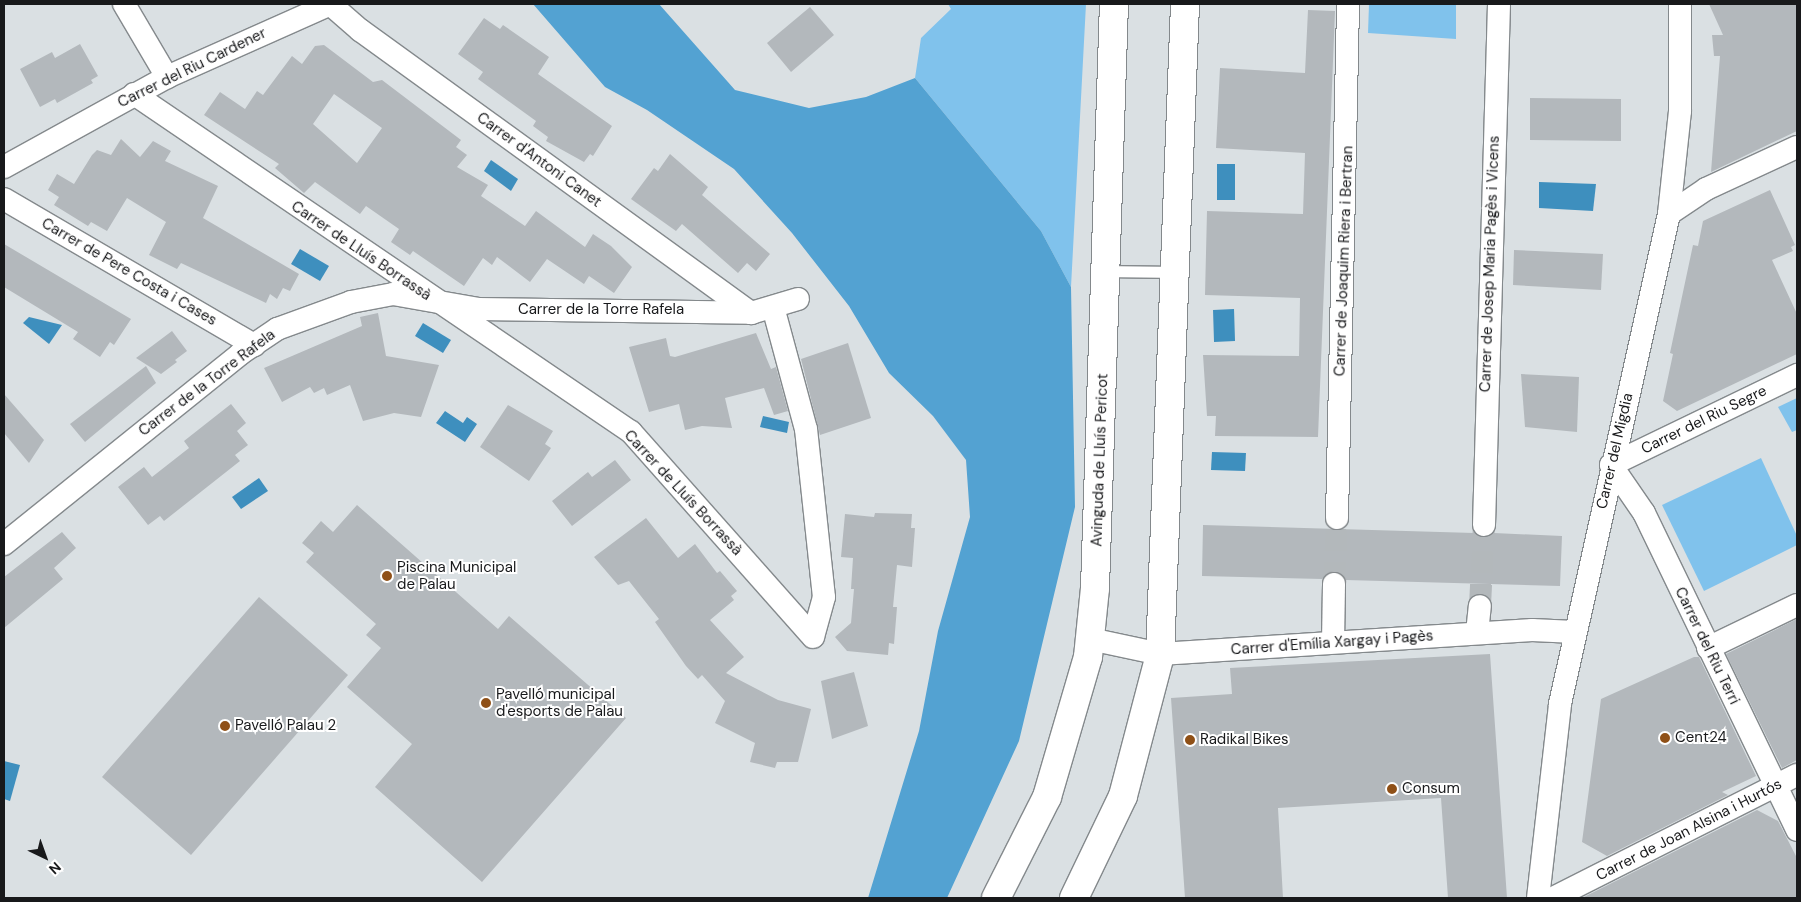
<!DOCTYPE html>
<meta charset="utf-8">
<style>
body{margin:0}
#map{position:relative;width:1801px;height:902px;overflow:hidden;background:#dae0e3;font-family:"DM Sans",sans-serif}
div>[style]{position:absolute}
.green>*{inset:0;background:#80c2ec}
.forest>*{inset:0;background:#53a2d2}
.water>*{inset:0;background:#3e8fbe}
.building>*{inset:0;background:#b3b8bc}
.street-tunnel>*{height:22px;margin-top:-11px;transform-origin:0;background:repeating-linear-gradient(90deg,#b3b8bb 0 22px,transparent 0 33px)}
.roads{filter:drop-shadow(1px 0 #84898c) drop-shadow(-1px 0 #84898c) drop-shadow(0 1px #84898c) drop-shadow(0 -1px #84898c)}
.lane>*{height:11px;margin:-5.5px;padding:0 5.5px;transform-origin:5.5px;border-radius:5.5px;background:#fff}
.street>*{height:22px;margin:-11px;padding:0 11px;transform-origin:11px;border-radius:11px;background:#fff}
.secondary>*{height:28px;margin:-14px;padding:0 14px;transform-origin:14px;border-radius:14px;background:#fff}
.dots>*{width:14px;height:14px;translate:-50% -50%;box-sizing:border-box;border:2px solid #fff;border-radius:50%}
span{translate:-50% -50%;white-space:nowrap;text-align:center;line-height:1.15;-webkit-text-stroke:4px #fff;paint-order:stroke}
.street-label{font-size:15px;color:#18191b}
.poi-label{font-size:15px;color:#18191b}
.left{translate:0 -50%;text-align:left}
.frame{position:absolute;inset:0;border:5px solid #18191b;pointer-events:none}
.north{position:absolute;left:20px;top:832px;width:50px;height:50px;-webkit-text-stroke:4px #fff;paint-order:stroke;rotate:138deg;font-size:14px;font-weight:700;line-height:20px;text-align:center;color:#18191b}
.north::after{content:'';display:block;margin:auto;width:18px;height:22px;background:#18191b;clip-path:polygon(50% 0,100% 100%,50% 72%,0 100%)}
</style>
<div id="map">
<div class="green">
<div style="clip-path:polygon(948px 4px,1086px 4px,1071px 287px,1041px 231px,915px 78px,921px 38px,951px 9px)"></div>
<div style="clip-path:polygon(1369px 4px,1456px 4px,1456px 39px,1368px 33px)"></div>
<div style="clip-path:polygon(1797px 398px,1797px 430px,1792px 432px,1778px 407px)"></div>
<div style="clip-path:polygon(1761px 458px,1797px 536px,1797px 545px,1704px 591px,1662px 505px)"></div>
</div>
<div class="forest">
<div style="clip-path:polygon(533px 4px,659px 4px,735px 90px,809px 108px,866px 97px,915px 78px,1041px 231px,1071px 287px,1075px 507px,1019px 741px,947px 898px,868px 898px,919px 731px,938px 631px,970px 517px,966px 460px,933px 416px,889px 373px,849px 306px,792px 233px,734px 169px,647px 110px,605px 87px)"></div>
</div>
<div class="water">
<div style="clip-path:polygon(491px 160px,518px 179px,511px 191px,484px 171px)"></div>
<div style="clip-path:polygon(1217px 164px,1235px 164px,1235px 200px,1217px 200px)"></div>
<div style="clip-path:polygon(1539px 182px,1596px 184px,1593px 211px,1539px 208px)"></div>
<div style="clip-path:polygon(300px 249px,329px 266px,320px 281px,291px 264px)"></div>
<div style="clip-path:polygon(1234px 309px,1235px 341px,1214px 342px,1213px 310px)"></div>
<div style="clip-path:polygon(29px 317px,62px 325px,49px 344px,23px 323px)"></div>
<div style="clip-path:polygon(423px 323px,451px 340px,443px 353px,415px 336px)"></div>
<div style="clip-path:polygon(445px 411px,463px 423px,467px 417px,477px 424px,465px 442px,436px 423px)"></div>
<div style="clip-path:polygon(763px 416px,789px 422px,787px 433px,760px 427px)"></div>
<div style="clip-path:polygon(1212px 452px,1246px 453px,1245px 471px,1211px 470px)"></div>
<div style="clip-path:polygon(259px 478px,268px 491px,241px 509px,232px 497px)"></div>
<div style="clip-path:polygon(4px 761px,20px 765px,10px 801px,4px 799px)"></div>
</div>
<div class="building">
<div style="clip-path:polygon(1709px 4px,1797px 4px,1797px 131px,1711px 172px,1720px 56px,1714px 56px,1712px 35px,1723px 35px)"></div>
<div style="clip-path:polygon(810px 7px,834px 35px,791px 72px,767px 43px)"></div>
<div style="clip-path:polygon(1308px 10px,1335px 11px,1318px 437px,1215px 436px,1216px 416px,1207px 416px,1203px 355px,1299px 356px,1300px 298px,1205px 295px,1207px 211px,1303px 214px,1305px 153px,1216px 148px,1220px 68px,1305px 73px)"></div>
<div style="clip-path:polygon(484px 18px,500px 29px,503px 25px,549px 57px,538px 74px,612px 126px,593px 156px,590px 154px,584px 162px,546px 141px,548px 137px,533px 126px,536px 121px,478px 79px,483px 72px,458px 54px)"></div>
<div style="clip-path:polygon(80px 44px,98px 76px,91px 80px,93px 83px,57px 103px,55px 99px,40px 107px,20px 69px,52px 52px,55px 58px)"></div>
<div style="clip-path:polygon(evenodd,324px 45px,373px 82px,382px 80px,461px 140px,456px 147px,467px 155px,457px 167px,488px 185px,481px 196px,525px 226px,536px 211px,585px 247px,593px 234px,611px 246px,632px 267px,614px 293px,589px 276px,584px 284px,547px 259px,530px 282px,497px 257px,492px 265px,483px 258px,464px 286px,413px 251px,410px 255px,391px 242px,399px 229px,366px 206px,360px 214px,315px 182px,304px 193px,275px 168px,279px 164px,204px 115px,220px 92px,245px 109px,257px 91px,263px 95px,292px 56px,302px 64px,315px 46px,324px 45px,334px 94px,382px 128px,357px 163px,313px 124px,334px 94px)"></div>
<div style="clip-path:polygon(1530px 98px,1621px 99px,1621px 141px,1530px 140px)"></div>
<div style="clip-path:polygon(121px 139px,140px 157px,153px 141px,171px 151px,165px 161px,218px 186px,203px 218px,299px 274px,290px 291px,283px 288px,277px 299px,270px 294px,266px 303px,181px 263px,177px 269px,149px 255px,166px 222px,127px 198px,107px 231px,91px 222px,88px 226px,54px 205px,59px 197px,48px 190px,57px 174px,74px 184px,92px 155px,97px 150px,111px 155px)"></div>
<div style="clip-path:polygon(670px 154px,708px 187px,702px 195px,770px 254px,756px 271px,747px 263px,738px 273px,682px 224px,676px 231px,631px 199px,654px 168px,658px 171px)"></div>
<div style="clip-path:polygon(1770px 190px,1795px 245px,1791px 247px,1793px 251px,1772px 260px,1797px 314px,1797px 354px,1677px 411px,1663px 401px,1673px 354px,1670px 353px,1693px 245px,1698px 246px,1703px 221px)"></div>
<div style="clip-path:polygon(4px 244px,131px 319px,114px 345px,110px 342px,100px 357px,73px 339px,78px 332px,4px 287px)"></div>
<div style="clip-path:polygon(1514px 250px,1603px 254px,1601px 290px,1513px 285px)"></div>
<div style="clip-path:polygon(378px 313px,386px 356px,439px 365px,421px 417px,394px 413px,363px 421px,350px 385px,327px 395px,324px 388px,314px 393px,310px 387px,282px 402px,264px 368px,362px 326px,360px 317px)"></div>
<div style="clip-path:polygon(172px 331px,187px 351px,175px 360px,177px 362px,161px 374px,136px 358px)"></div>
<div style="clip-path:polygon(756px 333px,771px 369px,776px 367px,788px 411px,774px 415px,764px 388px,725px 398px,732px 428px,702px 426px,685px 430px,679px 404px,649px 412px,629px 347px,666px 338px,670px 356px,675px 357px)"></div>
<div style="clip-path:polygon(848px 343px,871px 418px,820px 435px,801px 359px)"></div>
<div style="clip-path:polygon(146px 366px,156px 383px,85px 442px,70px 424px)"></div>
<div style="clip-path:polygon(1521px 374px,1579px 377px,1577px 432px,1525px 427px)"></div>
<div style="clip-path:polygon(4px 394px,44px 440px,29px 463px,4px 433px)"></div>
<div style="clip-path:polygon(231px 404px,246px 423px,237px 431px,248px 445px,235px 455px,240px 461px,164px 521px,160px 516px,148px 525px,118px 487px,144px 467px,152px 477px,189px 448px,184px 441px)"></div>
<div style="clip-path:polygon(508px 405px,553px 431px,545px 444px,551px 448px,529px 481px,480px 447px)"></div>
<div style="clip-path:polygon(615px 460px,631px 480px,572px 526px,552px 501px,588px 472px,592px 477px)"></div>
<div style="clip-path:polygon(357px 505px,498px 629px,509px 616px,626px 718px,482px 882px,375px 787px,412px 744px,347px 687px,381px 648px,366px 635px,376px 624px,306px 562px,314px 553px,302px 543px,321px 521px,333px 532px)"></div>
<div style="clip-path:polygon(875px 513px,912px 514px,911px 528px,915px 528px,912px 567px,897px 565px,893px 607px,897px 607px,894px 644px,889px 643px,888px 655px,847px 651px,835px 637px,851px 623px,854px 589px,851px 589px,853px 558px,841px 557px,845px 514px,874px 517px)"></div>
<div style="clip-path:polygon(646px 518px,678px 558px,695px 544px,717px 573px,720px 571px,737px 591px,731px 596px,734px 600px,710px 620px,744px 657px,726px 673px,778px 700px,811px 709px,798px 762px,777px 762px,775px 768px,750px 762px,755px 743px,715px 723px,725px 701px,702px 675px,698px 679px,686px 666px,655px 622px,659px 619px,629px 581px,618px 585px,594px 557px)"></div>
<div style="clip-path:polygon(1203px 525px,1474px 533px,1484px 538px,1494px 533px,1562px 536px,1560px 586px,1346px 580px,1335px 571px,1322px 579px,1202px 576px)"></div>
<div style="clip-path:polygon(62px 532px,76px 548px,54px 568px,63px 579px,4px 628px,4px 577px)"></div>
<div style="clip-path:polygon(259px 597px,348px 675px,191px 855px,102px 777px)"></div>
<div style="clip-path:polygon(1797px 619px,1797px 760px,1782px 768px,1726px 654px)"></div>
<div style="clip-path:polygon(1490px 654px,1507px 898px,1448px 898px,1441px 798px,1278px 808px,1283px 898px,1185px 898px,1171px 698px,1232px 694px,1230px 668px)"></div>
<div style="clip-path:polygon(1694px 657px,1699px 657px,1756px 776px,1722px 792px,1728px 795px,1607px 856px,1582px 842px,1601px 699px)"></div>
<div style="clip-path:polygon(854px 672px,868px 726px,832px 739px,821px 681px)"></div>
<div style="clip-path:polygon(1757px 810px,1778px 821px,1797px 858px,1797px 898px,1582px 898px)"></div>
</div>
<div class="street-tunnel">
<div style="left:1334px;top:584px;width:66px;rotate:-87.4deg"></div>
<div style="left:1480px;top:606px;width:81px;rotate:-87.2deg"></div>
</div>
<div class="roads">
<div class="lane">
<div style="left:1106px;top:271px;width:68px;rotate:0.8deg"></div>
</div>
<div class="street">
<div style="left:124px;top:4px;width:85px;rotate:59.5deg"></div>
<div style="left:330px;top:4px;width:40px;rotate:41deg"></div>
<div style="left:360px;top:30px;width:483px;rotate:35.9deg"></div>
<div style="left:134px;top:94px;width:601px;rotate:34.22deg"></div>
<div style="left:631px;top:432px;width:274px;rotate:48.4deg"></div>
<div style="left:4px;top:167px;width:186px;rotate:-28.9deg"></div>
<div style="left:167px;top:77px;width:180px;rotate:-24deg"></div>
<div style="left:4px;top:199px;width:290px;rotate:30.3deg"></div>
<div style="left:1669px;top:214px;width:45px;rotate:-34deg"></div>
<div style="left:1706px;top:189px;width:100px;rotate:-24.8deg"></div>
<div style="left:773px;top:307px;width:126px;rotate:74.9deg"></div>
<div style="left:806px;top:429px;width:169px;rotate:83.9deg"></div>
<div style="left:824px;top:597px;width:41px;rotate:105.4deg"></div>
<div style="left:1611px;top:465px;width:58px;rotate:55.5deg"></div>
<div style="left:1644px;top:513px;width:352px;rotate:64.2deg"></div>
<div style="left:1611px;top:465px;width:207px;rotate:-25.8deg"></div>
<div style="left:1337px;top:518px;width:514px;rotate:-88.77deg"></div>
<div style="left:1484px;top:525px;width:521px;rotate:-88.35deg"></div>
<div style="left:4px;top:544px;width:303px;rotate:-38.8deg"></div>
<div style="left:240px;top:354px;width:45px;rotate:-34deg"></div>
<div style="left:277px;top:329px;width:79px;rotate:-20deg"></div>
<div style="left:351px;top:302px;width:43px;rotate:-10.8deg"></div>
<div style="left:393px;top:294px;width:86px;rotate:10deg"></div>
<div style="left:478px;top:309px;width:273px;rotate:0.8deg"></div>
<div style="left:751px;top:313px;width:49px;rotate:-16.6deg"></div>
<div style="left:1477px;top:633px;width:27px;rotate:-84deg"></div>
<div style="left:1090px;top:639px;width:72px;rotate:12.1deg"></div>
<div style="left:1160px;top:654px;width:373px;rotate:-3.7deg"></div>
<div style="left:1532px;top:630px;width:43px;rotate:2.7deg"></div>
<div style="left:1333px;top:642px;width:58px;rotate:-89deg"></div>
<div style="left:1708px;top:648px;width:99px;rotate:-25.8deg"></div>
<div style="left:1538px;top:898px;width:195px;rotate:-83.5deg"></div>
<div style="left:1560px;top:704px;width:502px;rotate:-77.46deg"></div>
<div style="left:1669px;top:214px;width:104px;rotate:-83.9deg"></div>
<div style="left:1680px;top:111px;width:107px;rotate:-90deg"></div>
<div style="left:1553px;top:898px;width:273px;rotate:-26.8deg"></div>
</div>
<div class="secondary">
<div style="left:996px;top:898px;width:113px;rotate:-63.2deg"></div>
<div style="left:1047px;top:797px;width:146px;rotate:-73.7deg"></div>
<div style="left:1088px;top:657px;width:69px;rotate:-84.2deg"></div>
<div style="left:1095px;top:588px;width:584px;rotate:-88.14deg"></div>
<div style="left:1074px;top:898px;width:113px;rotate:-64.3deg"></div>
<div style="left:1123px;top:796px;width:146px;rotate:-75.3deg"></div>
<div style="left:1160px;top:655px;width:651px;rotate:-87.8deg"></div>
</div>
</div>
<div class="dots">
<div style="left:387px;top:576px;background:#8f5017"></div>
<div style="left:486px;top:703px;background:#8f5017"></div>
<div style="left:225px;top:726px;background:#8f5017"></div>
<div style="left:1665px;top:738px;background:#8f5017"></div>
<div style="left:1190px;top:740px;background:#8f5017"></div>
<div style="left:1392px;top:789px;background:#8f5017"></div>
</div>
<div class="street-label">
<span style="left:192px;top:68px;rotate:-26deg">Carrer del Riu Cardener</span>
<span style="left:539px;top:160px;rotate:36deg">Carrer d'Antoni Canet</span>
<span style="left:361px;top:251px;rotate:34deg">Carrer de Lluís Borrassà</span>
<span style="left:1344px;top:261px;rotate:-88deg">Carrer de Joaquim Riera i Bertran</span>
<span style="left:1490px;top:264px;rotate:-88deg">Carrer de Josep Maria Pagès i Vicens</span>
<span style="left:129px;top:272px;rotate:30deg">Carrer de Pere Costa i Cases</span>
<span style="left:601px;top:310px">Carrer de la Torre Rafela</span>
<span style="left:207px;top:383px;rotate:-37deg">Carrer de la Torre Rafela</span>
<span style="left:1704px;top:420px;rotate:-26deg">Carrer del Riu Segre</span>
<span style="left:1615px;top:451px;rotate:-77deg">Carrer del Migdia</span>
<span style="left:1100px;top:460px;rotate:-88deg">Avinguda de Lluís Pericot</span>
<span style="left:683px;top:493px;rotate:47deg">Carrer de Lluís Borrassà</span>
<span style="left:1332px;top:643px;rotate:-4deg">Carrer d'Emília Xargay i Pagès</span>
<span style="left:1707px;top:646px;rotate:64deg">Carrer del Riu Terri</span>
<span style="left:1689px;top:830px;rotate:-27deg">Carrer de Joan Alsina i Hurtós</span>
</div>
<div class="poi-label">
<span class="left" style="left:397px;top:576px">Piscina Municipal<br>de Palau</span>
<span class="left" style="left:496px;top:703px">Pavelló municipal<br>d'esports de Palau</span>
<span class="left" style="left:235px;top:726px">Pavelló Palau 2</span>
<span class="left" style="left:1675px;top:738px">Cent24</span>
<span class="left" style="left:1200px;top:740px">Radikal Bikes</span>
<span class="left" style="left:1402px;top:789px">Consum</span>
</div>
<div class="frame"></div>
<div class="north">N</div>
</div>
